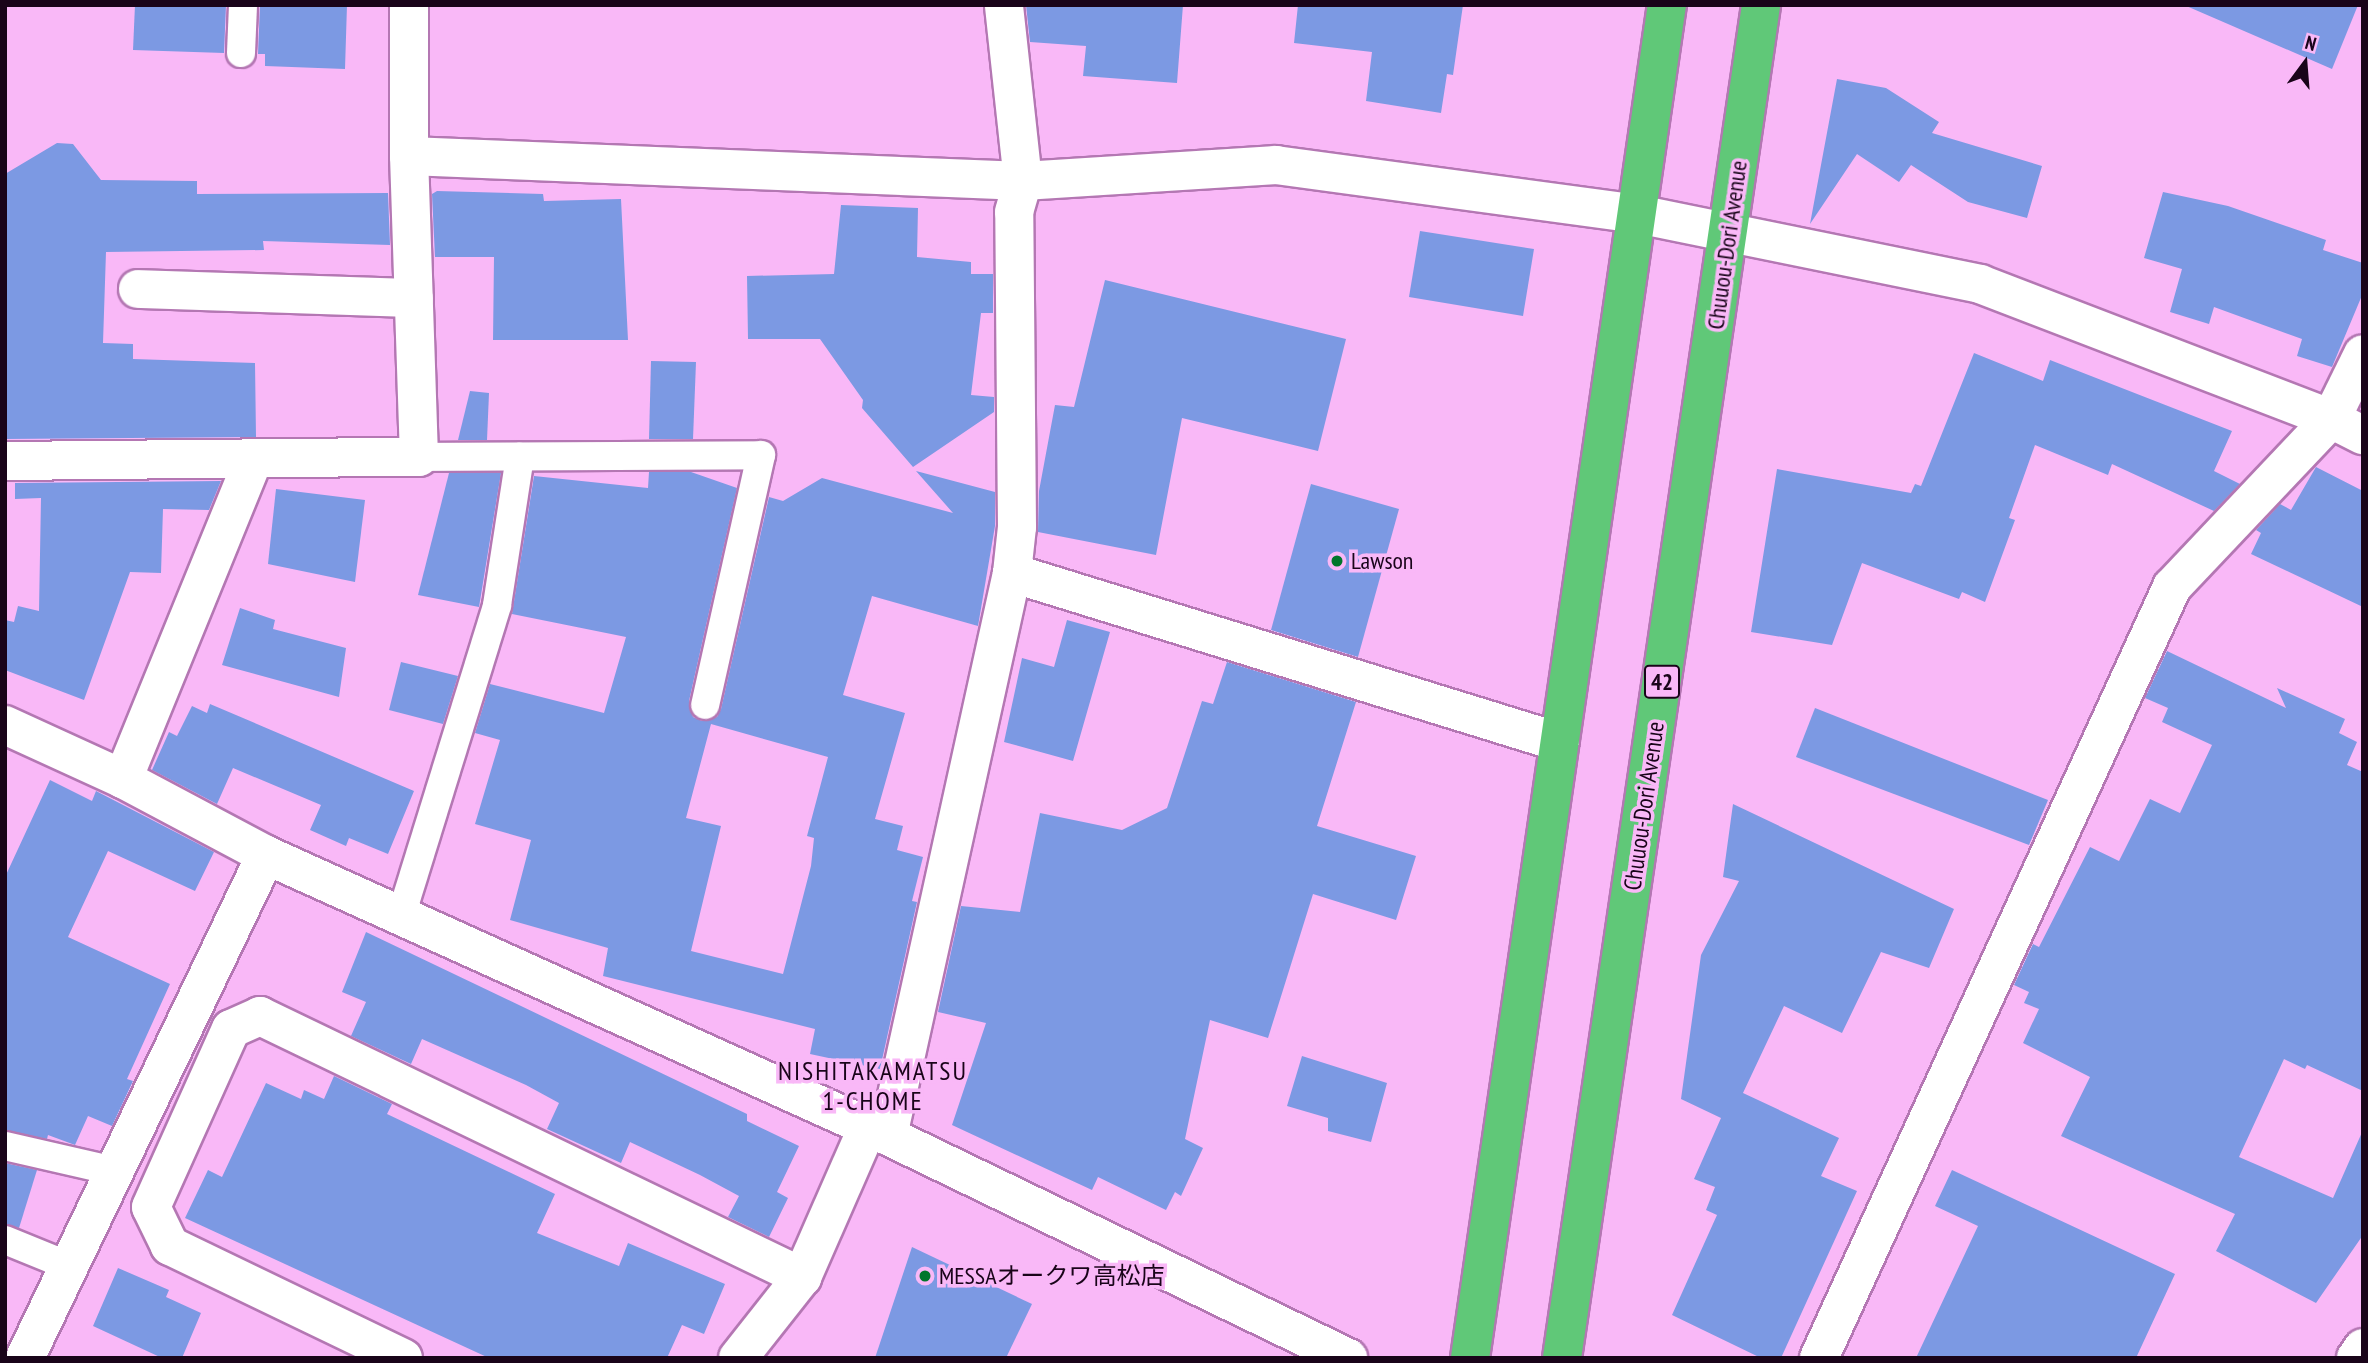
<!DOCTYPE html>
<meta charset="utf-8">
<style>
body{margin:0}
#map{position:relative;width:2368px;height:1363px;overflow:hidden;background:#f9b8f7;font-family:"PT Sans Narrow","Noto Sans JP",sans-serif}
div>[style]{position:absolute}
.building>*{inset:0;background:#7c99e3}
.roads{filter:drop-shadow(2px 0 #b477b3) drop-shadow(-2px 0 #b477b3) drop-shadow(0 2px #b477b3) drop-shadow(0 -2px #b477b3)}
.service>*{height:28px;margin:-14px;padding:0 14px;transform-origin:14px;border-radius:14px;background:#fff}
.minor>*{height:38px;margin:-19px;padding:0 19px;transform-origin:19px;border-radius:19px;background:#fff}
.tertiary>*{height:38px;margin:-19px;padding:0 19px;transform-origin:19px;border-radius:19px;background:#fff}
.trunk>*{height:38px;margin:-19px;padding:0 19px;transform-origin:19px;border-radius:19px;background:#60c878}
.dots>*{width:19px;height:19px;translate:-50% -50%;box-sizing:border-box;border:4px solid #f9b8f7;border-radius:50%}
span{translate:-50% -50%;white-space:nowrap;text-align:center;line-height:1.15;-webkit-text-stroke:7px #f9b8f7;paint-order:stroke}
.shield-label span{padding:2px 5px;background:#f9b8f7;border:2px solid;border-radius:5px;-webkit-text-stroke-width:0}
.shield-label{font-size:23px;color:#190419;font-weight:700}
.street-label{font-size:24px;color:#190419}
.poi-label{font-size:24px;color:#190419}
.left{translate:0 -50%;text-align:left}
.neighbourhood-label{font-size:26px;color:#190419;letter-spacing:2px}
.frame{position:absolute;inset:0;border:7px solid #190419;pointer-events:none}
.north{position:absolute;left:2270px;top:28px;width:70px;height:70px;-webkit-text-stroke:5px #f9b8f7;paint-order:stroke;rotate:16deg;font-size:19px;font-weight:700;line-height:28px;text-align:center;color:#190419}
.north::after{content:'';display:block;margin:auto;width:24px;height:32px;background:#190419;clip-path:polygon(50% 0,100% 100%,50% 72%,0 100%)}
</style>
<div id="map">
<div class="building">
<div style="clip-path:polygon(135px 5px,226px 5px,224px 53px,133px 50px)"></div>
<div style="clip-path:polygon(260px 5px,347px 5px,345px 69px,265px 66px,265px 54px,258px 54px)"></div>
<div style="clip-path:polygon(1026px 5px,1183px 5px,1177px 83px,1083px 76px,1086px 46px,1030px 42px)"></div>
<div style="clip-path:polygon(1298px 5px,1463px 5px,1453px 75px,1447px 74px,1441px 113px,1366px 101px,1372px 52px,1294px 43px)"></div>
<div style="clip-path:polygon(2184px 5px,2358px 5px,2332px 69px)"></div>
<div style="clip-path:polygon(1837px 79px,1886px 88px,1939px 122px,1932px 133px,2042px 166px,2027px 218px,1968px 202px,1911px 165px,1899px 182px,1857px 154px,1810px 224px)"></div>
<div style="clip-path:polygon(57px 143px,73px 144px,101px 180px,197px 181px,197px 194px,388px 193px,390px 245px,263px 241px,264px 250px,106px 252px,103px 343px,133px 344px,133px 359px,255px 363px,256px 437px,5px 439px,5px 174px)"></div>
<div style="clip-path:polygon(437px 191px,543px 194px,544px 201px,621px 199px,628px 340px,493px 340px,494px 257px,435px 257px,432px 194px)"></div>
<div style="clip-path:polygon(2163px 192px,2228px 206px,2326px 240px,2323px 250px,2363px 263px,2363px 293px,2332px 367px,2297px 356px,2302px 339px,2214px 307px,2209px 324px,2170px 312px,2182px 269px,2144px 258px)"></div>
<div style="clip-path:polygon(841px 205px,918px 208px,917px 257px,971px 262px,971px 274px,993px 274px,993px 313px,981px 313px,971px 395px,994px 397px,994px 412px,913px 467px,862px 408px,863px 400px,820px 339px,748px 339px,747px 276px,834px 274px)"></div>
<div style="clip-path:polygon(1420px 231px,1534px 249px,1523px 316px,1409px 297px)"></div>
<div style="clip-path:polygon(1105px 280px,1346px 339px,1318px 451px,1182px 418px,1156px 555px,1038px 532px,1039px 491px,1055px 405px,1074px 407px)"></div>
<div style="clip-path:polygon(1974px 353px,2043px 381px,2050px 360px,2232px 431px,2214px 471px,2240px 484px,2214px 511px,2112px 464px,2108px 475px,2035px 445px,2009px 518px,2015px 520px,1985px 602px,1962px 592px,1959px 599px,1862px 563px,1832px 645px,1751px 632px,1777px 469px,1911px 493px,1915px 484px,1921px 486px)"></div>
<div style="clip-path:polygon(651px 361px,696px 362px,693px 439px,649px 439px)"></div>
<div style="clip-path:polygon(470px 391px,489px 393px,487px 440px,458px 440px)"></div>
<div style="clip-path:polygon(2316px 467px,2363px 491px,2363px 607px,2251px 554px,2261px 533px,2256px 530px,2280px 504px,2291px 510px)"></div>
<div style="clip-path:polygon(evenodd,916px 471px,995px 492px,995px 526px,978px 626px,872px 596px,843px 695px,905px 713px,875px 819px,903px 826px,897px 850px,923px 857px,912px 901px,917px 902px,880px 1069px,810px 1054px,815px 1029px,603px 976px,608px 948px,510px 920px,531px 840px,475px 824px,500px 740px,475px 733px,490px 684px,604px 713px,626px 637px,512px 614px,534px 476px,648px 488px,649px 472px,691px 472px,737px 488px,689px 701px,693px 717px,702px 721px,717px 717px,721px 709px,769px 497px,783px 501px,822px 478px,953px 513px,916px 471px,711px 724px,828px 757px,807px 836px,814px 838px,811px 866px,783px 974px,691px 951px,721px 826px,686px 818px,711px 724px)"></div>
<div style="clip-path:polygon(449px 473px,501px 473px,479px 607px,418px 595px)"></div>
<div style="clip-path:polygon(221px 481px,209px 510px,163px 509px,161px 573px,130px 572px,84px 700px,5px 670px,5px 620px,14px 622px,18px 606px,39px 611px,41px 498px,15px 499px,15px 483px)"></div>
<div style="clip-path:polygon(1311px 484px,1399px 509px,1358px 657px,1271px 630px)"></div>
<div style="clip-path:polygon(276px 489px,365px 500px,355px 582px,268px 564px)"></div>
<div style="clip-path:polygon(240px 608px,275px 620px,273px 629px,346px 648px,339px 697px,222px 665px)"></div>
<div style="clip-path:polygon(1067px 620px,1110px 632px,1073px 761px,1004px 742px,1022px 658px,1054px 667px)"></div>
<div style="clip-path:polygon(2167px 651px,2286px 708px,2277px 688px,2345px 719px,2339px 733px,2357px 742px,2347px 765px,2363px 772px,2363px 1091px,2307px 1065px,2305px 1069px,2284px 1059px,2239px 1157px,2333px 1198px,2363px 1130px,2363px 1235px,2316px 1303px,2216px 1251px,2235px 1214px,2061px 1136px,2090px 1077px,2023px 1043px,2039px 1009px,2024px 1003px,2029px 992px,2014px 985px,2033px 944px,2039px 947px,2090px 847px,2119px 861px,2150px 799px,2180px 813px,2212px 745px,2162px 722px,2168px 708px,2145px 698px)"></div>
<div style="clip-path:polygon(401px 662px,458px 676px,443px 724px,389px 710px)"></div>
<div style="clip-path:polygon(1227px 662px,1356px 702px,1317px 826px,1416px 856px,1396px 920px,1313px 894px,1268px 1038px,1210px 1020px,1185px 1139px,1203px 1148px,1181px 1196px,1175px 1192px,1166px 1210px,1098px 1177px,1092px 1190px,952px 1125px,986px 1023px,938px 1012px,961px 906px,1020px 912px,1040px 813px,1122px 830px,1167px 808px,1202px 701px,1213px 704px)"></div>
<div style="clip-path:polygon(210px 704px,414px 791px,388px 854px,349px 838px,346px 846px,310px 830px,321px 805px,233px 768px,217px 804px,152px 770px,169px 732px,177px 736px,192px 706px,207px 713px)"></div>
<div style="clip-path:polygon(1815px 708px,2048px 800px,2029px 845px,1796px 757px)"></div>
<div style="clip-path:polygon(50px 780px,92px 801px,96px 791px,214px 852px,195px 891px,108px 851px,68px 937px,170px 984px,127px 1079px,133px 1081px,112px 1126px,88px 1116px,75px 1145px,48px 1135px,47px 1139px,5px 1130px,5px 877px)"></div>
<div style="clip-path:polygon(1733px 804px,1954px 909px,1929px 968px,1881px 952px,1842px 1033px,1784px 1006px,1743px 1093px,1839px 1138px,1821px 1176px,1857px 1191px,1781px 1358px,1761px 1358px,1672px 1315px,1717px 1215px,1706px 1210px,1715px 1187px,1694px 1179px,1721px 1118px,1681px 1099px,1701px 955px,1739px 881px,1723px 877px)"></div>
<div style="clip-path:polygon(366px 932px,747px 1114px,747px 1121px,799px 1146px,777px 1192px,788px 1198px,769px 1237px,728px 1217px,739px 1196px,700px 1175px,630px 1142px,621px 1163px,547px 1129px,559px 1103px,526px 1085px,422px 1039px,411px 1064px,351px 1036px,366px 1002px,342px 992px)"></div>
<div style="clip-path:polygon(1302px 1056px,1387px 1083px,1371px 1142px,1328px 1131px,1328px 1118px,1287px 1106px)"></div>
<div style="clip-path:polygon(334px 1076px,392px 1104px,387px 1114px,555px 1194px,537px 1233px,619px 1266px,628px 1243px,725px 1284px,704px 1334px,682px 1325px,667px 1358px,489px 1358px,185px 1218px,208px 1170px,222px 1177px,266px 1083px,301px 1099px,304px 1090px,324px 1099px)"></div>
<div style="clip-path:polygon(5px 1163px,37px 1170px,19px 1228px,5px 1224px)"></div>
<div style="clip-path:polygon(1952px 1170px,2175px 1274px,2136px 1358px,1916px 1358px,1978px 1226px,1935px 1206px)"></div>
<div style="clip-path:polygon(912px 1247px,1032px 1304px,1006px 1358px,875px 1358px)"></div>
<div style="clip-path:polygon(118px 1268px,169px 1290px,166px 1297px,201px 1313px,182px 1358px,162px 1358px,93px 1326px)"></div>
</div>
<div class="roads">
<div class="service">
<div style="left:241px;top:53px;width:48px;rotate:-87.6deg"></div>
<div style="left:419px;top:457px;width:342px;rotate:-0.3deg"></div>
<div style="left:761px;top:455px;width:256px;rotate:102.6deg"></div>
<div style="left:401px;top:916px;width:325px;rotate:-72.8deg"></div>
<div style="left:497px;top:605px;width:150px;rotate:-81.2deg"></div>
<div style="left:5px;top:1146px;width:112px;rotate:12.9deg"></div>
<div style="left:5px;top:1240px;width:69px;rotate:22.1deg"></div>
</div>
<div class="minor">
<div style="left:409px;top:156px;width:615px;rotate:2.33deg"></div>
<div style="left:1023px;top:181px;width:254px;rotate:-3.6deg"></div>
<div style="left:1276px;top:165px;width:364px;rotate:7.7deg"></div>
<div style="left:1637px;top:214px;width:350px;rotate:11.5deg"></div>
<div style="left:1980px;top:284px;width:376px;rotate:21deg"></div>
<div style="left:2331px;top:419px;width:36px;rotate:27deg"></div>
<div style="left:138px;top:289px;width:276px;rotate:1.9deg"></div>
<div style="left:254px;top:458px;width:347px;rotate:112.2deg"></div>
<div style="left:123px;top:779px;width:162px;rotate:28deg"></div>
<div style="left:266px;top:855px;width:683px;rotate:24.31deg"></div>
<div style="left:888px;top:1136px;width:511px;rotate:25.76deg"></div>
<div style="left:5px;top:461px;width:414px;rotate:-0.6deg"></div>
<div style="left:419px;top:457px;width:301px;rotate:-91.9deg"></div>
<div style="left:409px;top:156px;width:151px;rotate:-90deg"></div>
<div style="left:1012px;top:573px;width:573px;rotate:17.17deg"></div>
<div style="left:5px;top:725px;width:130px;rotate:24.6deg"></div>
<div style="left:888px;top:1136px;width:576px;rotate:-77.58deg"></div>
<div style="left:1012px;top:573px;width:46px;rotate:-83.8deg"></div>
<div style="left:1017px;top:527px;width:315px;rotate:-90.5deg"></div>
<div style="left:1014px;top:212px;width:32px;rotate:-74deg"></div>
<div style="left:1023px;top:181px;width:177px;rotate:-96.2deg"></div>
<div style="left:25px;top:1358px;width:558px;rotate:-64.4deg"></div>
<div style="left:403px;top:1358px;width:259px;rotate:-154.3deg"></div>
<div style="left:170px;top:1246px;width:43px;rotate:-116deg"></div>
<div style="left:151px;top:1207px;width:195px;rotate:-65.8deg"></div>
<div style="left:231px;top:1029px;width:32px;rotate:-24deg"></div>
<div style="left:260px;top:1016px;width:602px;rotate:25.71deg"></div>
<div style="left:738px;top:1358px;width:103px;rotate:-51.7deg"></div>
<div style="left:802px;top:1277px;width:164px;rotate:-66.3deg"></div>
<div style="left:1819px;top:1358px;width:848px;rotate:-65.4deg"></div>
<div style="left:2172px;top:587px;width:231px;rotate:-46.6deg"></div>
<div style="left:2331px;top:419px;width:72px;rotate:-63.8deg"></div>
</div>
<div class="tertiary">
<div style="left:2356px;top:1358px;width:12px;rotate:-55deg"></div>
</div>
<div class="trunk">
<div style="left:1470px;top:1358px;width:1367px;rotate:-81.72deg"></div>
<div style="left:1562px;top:1358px;width:1368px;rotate:-81.63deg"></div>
</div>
</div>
<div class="dots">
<div style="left:1337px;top:561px;background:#01762b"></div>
<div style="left:925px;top:1276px;background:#01762b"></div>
</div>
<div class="shield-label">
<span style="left:1662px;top:682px">42</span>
</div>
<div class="street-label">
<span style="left:1727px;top:245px;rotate:-82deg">Chuuou-Dori Avenue</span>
<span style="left:1644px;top:806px;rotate:-82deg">Chuuou-Dori Avenue</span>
</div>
<div class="poi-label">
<span class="left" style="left:1351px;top:561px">Lawson</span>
<span class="left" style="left:939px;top:1276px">MESSAオークワ高松店</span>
</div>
<div class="neighbourhood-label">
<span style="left:873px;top:1086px">NISHITAKAMATSU<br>1-CHOME</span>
</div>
<div class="frame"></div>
<div class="north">N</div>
</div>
